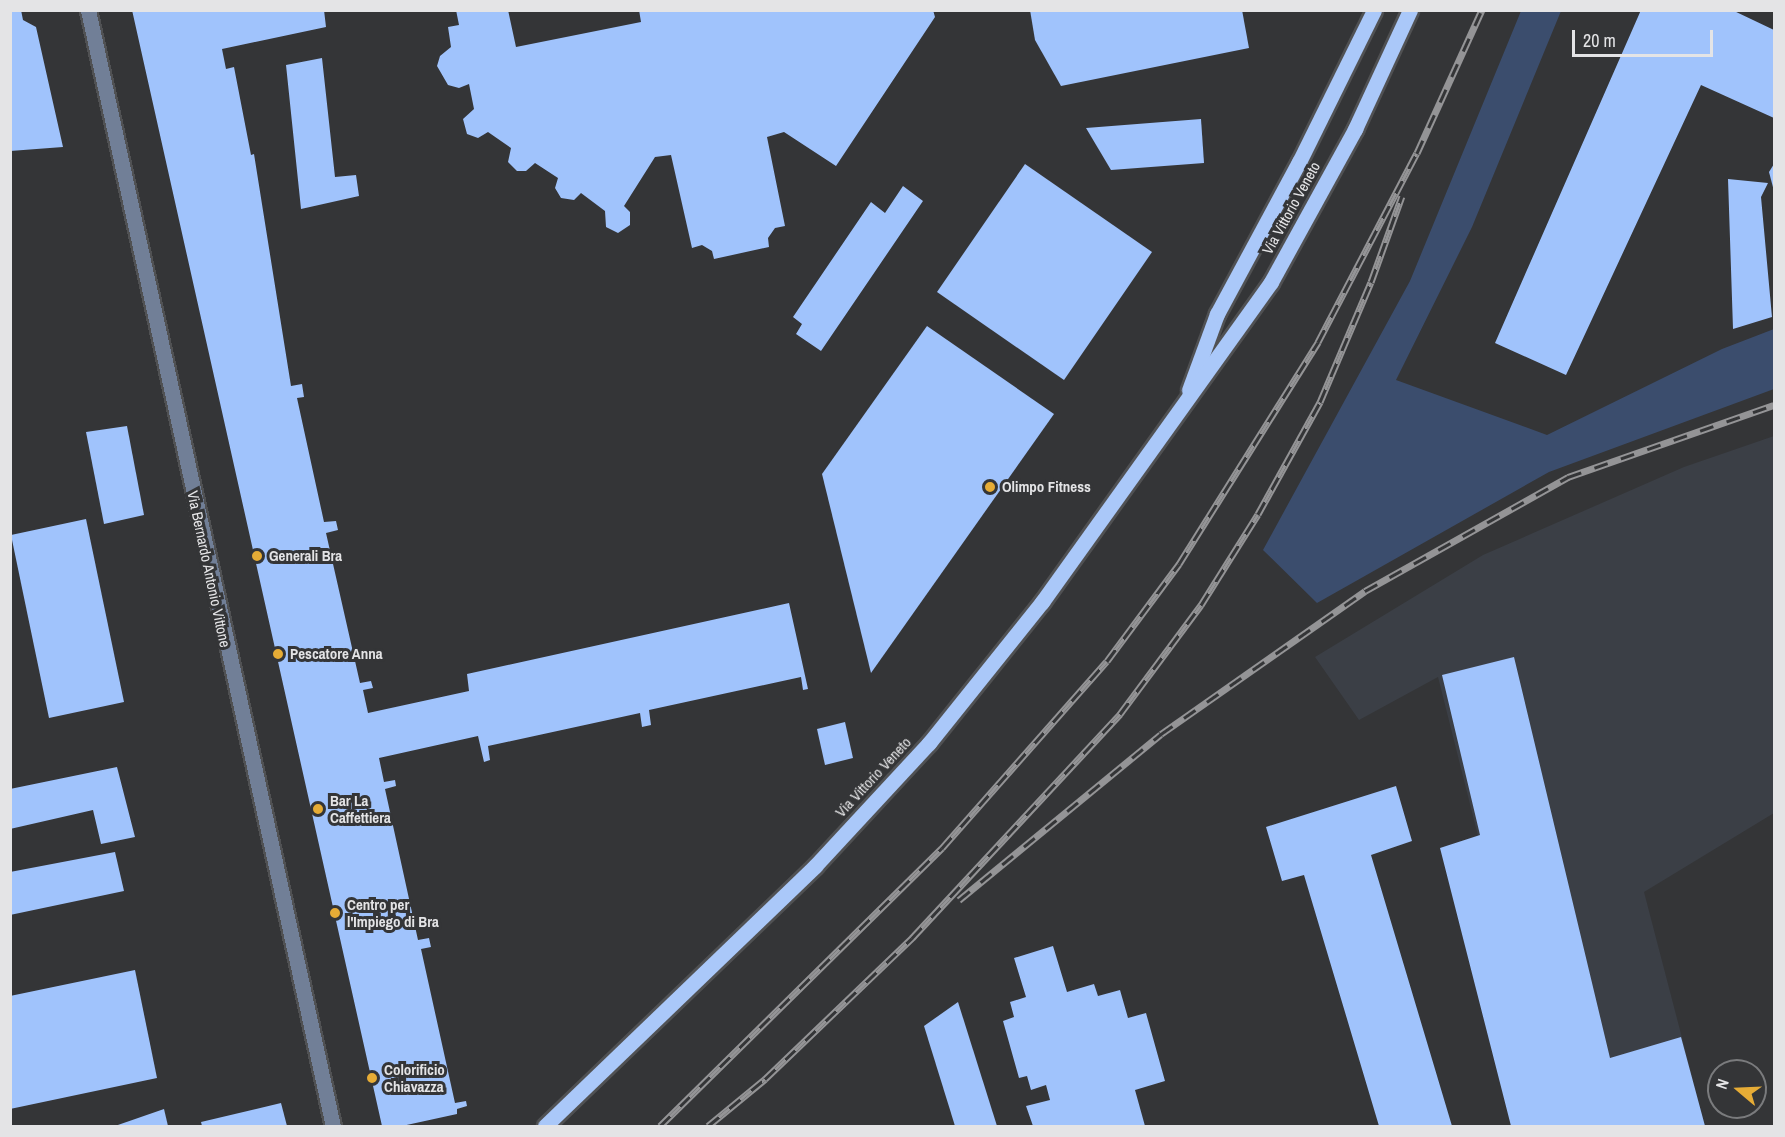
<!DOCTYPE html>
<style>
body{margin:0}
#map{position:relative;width:1785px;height:1137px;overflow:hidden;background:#343537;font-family:"Archivo Narrow",sans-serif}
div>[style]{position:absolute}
.built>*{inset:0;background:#3b3f46}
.green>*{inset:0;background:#3b4d6d}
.building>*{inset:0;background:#a0c3fc}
.roads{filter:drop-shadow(2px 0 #505153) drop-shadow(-2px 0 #505153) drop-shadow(0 2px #505153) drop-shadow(0 -2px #505153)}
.minor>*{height:15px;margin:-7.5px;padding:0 7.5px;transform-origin:7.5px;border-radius:7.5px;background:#717f97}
.major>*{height:15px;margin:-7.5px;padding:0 7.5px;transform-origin:7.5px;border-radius:7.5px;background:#aac8f9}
.rail>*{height:7px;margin-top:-3.5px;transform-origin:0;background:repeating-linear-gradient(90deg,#343537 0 14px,#949496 0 28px);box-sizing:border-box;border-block:2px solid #949496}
.dots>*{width:16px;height:16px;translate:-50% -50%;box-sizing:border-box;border:3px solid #343537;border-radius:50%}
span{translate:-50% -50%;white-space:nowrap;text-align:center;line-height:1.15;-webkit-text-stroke:6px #343537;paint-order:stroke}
.street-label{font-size:15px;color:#e4e4e6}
.poi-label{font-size:15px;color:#e4e4e6;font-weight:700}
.left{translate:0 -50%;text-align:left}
.frame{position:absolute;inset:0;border:12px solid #e4e4e6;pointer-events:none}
.north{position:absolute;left:1707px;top:1059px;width:60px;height:60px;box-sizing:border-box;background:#343537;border:2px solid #7a7b7d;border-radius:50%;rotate:289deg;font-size:16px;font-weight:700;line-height:24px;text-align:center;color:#e4e4e6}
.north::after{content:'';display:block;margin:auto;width:21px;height:27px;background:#e6ac36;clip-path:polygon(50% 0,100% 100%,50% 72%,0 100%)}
.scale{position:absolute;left:1572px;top:30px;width:141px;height:27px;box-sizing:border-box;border:3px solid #e4e4e6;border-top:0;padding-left:8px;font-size:18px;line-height:21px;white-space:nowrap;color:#e4e4e6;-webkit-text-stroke:4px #343537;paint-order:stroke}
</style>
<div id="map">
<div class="built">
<div style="clip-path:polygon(1774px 436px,1774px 813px,1644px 892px,1705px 1126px,1551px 1126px,1438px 677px,1359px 720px,1315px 657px,1483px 555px,1684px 467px)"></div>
</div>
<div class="green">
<div style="clip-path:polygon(1521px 11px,1561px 11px,1472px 227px,1396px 380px,1547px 435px,1722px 349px,1774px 329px,1774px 389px,1549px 472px,1317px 603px,1263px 550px,1410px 281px)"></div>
</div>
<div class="building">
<div style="clip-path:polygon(10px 10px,21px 10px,23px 20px,36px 27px,63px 147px,10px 151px)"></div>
<div style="clip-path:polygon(132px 10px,324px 10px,326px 27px,222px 49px,226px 69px,234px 67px,251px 155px,254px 154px,291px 386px,302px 384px,304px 397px,297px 398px,324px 522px,336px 521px,338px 530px,326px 533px,360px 683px,371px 681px,373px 688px,363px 690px,368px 713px,469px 691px,467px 674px,789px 603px,808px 689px,803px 690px,801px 677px,649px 710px,651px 725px,642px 727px,640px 713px,488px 746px,490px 760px,484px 762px,478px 736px,379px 758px,384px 782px,395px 780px,396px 786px,385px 789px,418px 940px,429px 938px,431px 947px,421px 949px,455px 1103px,466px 1101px,467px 1106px,457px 1109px,457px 1114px,402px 1126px,382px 1126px)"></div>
<div style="clip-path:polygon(456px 10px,508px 10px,516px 47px,641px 22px,639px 10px,933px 10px,935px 17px,836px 166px,784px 132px,767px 137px,785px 226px,775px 228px,768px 238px,769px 247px,714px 259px,712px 251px,702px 245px,692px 248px,671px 155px,655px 157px,624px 206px,630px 212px,630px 225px,618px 233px,606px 227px,605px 211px,581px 193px,574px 200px,561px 198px,555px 188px,558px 178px,535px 163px,526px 171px,517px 171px,508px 162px,511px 148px,488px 132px,478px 138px,467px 134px,463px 119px,474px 109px,469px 84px,459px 88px,448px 85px,437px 66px,440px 56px,451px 47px,448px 27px,459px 25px)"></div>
<div style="clip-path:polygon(1030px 10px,1242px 10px,1249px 48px,1061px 86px,1035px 40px)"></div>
<div style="clip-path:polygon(1641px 10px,1732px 10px,1774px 30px,1774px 118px,1701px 85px,1566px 375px,1495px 343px)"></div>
<div style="clip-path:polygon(322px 58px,335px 177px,356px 175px,359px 196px,301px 209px,286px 65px)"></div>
<div style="clip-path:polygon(1201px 119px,1204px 163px,1111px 170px,1086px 128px)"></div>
<div style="clip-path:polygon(1025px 164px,1152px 252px,1064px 380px,937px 292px)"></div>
<div style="clip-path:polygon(1774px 164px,1774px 191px,1769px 172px)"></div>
<div style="clip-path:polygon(1728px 179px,1768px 183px,1761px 197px,1772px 317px,1733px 329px)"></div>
<div style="clip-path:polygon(903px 186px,923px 201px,821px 351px,796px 334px,802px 324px,793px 317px,871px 202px,885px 213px)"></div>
<div style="clip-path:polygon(927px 326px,1054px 414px,871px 673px,822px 474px)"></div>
<div style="clip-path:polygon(127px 426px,144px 515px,104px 524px,86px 432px)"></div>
<div style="clip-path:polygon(86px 519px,124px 702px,49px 718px,11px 535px)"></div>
<div style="clip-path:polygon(1514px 657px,1610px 1058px,1681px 1037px,1705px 1126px,1511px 1126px,1440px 848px,1480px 835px,1442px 675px)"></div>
<div style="clip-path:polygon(845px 722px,853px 758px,825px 765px,817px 729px)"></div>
<div style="clip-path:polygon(117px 767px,135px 837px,101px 844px,93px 810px,10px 829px,10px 789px)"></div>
<div style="clip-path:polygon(1396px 786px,1412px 841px,1371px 855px,1452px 1126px,1379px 1126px,1304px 875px,1282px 881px,1266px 827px)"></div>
<div style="clip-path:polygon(115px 852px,124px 891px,10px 915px,10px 872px)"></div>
<div style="clip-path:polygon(1053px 946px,1067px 992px,1094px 984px,1098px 996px,1120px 990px,1128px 1018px,1146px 1013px,1165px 1081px,1135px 1090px,1145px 1126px,1033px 1126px,1026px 1106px,1050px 1100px,1046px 1085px,1031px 1090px,1027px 1076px,1019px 1078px,1003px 1021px,1014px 1017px,1010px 1002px,1026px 997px,1014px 958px)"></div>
<div style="clip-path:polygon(135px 970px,157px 1078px,10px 1109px,10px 996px)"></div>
<div style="clip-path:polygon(958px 1002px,997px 1126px,955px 1126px,924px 1026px)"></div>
<div style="clip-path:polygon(281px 1103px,287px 1126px,202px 1126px,201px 1122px)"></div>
<div style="clip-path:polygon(164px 1109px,168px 1126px,115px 1126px)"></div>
</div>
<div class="roads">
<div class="minor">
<div style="left:88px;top:10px;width:1143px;rotate:77.62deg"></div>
</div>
<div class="major">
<div style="left:1189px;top:390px;width:81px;rotate:-69.8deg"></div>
<div style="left:1217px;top:314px;width:173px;rotate:-61.7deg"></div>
<div style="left:1299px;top:162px;width:169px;rotate:-63.7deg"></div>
<div style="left:545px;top:1126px;width:375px;rotate:-43.9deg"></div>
<div style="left:815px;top:866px;width:168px;rotate:-47.2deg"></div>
<div style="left:929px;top:743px;width:181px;rotate:-51.3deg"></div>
<div style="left:1042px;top:602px;width:393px;rotate:-54.4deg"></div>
<div style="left:1271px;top:282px;width:175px;rotate:-61.2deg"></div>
<div style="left:1355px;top:129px;width:131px;rotate:-65.2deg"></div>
</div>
</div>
<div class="rail">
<div style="left:959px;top:900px;width:261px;rotate:-39.4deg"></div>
<div style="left:1161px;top:734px;width:249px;rotate:-35deg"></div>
<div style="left:1365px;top:591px;width:233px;rotate:-29.3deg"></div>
<div style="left:1568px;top:477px;width:218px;rotate:-19.3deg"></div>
<div style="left:660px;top:1126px;width:396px;rotate:-44.6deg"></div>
<div style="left:942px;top:848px;width:249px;rotate:-48.6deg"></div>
<div style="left:1107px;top:661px;width:121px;rotate:-53.4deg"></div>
<div style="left:1179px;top:564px;width:262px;rotate:-57.9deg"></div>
<div style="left:1318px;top:342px;width:213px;rotate:-62.4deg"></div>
<div style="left:1417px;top:153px;width:157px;rotate:-65.6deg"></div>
<div style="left:708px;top:1126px;width:74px;rotate:-39.5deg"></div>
<div style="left:765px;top:1079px;width:204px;rotate:-43.8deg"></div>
<div style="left:912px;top:938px;width:306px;rotate:-47.1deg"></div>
<div style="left:1120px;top:714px;width:136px;rotate:-53.4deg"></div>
<div style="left:1201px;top:605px;width:107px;rotate:-57.9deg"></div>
<div style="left:1258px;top:514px;width:128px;rotate:-61deg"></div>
<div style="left:1320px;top:402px;width:130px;rotate:-67deg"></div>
<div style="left:1371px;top:282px;width:91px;rotate:-70.2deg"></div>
</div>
<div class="dots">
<div style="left:990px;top:487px;background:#e6ac36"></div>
<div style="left:257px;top:556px;background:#e6ac36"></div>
<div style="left:278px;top:654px;background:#e6ac36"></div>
<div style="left:318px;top:809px;background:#e6ac36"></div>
<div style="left:335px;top:913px;background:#e6ac36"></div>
<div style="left:372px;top:1078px;background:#e6ac36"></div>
</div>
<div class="street-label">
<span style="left:1291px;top:208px;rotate:-61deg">Via Vittorio Veneto</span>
<span style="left:209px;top:569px;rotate:78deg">Via Bernardo Antonio Vittone</span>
<span style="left:873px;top:777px;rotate:-47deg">Via Vittorio Veneto</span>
</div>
<div class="poi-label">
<span class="left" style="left:1002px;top:487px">Olimpo Fitness</span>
<span class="left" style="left:269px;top:556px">Generali Bra</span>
<span class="left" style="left:290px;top:654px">Pescatore Anna</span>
<span class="left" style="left:330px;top:809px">Bar La<br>Caffettiera</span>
<span class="left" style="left:347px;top:913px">Centro per<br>l'Impiego di Bra</span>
<span class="left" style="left:384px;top:1078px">Colorificio<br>Chiavazza</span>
</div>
<div class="frame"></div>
<div class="north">N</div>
<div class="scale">20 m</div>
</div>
